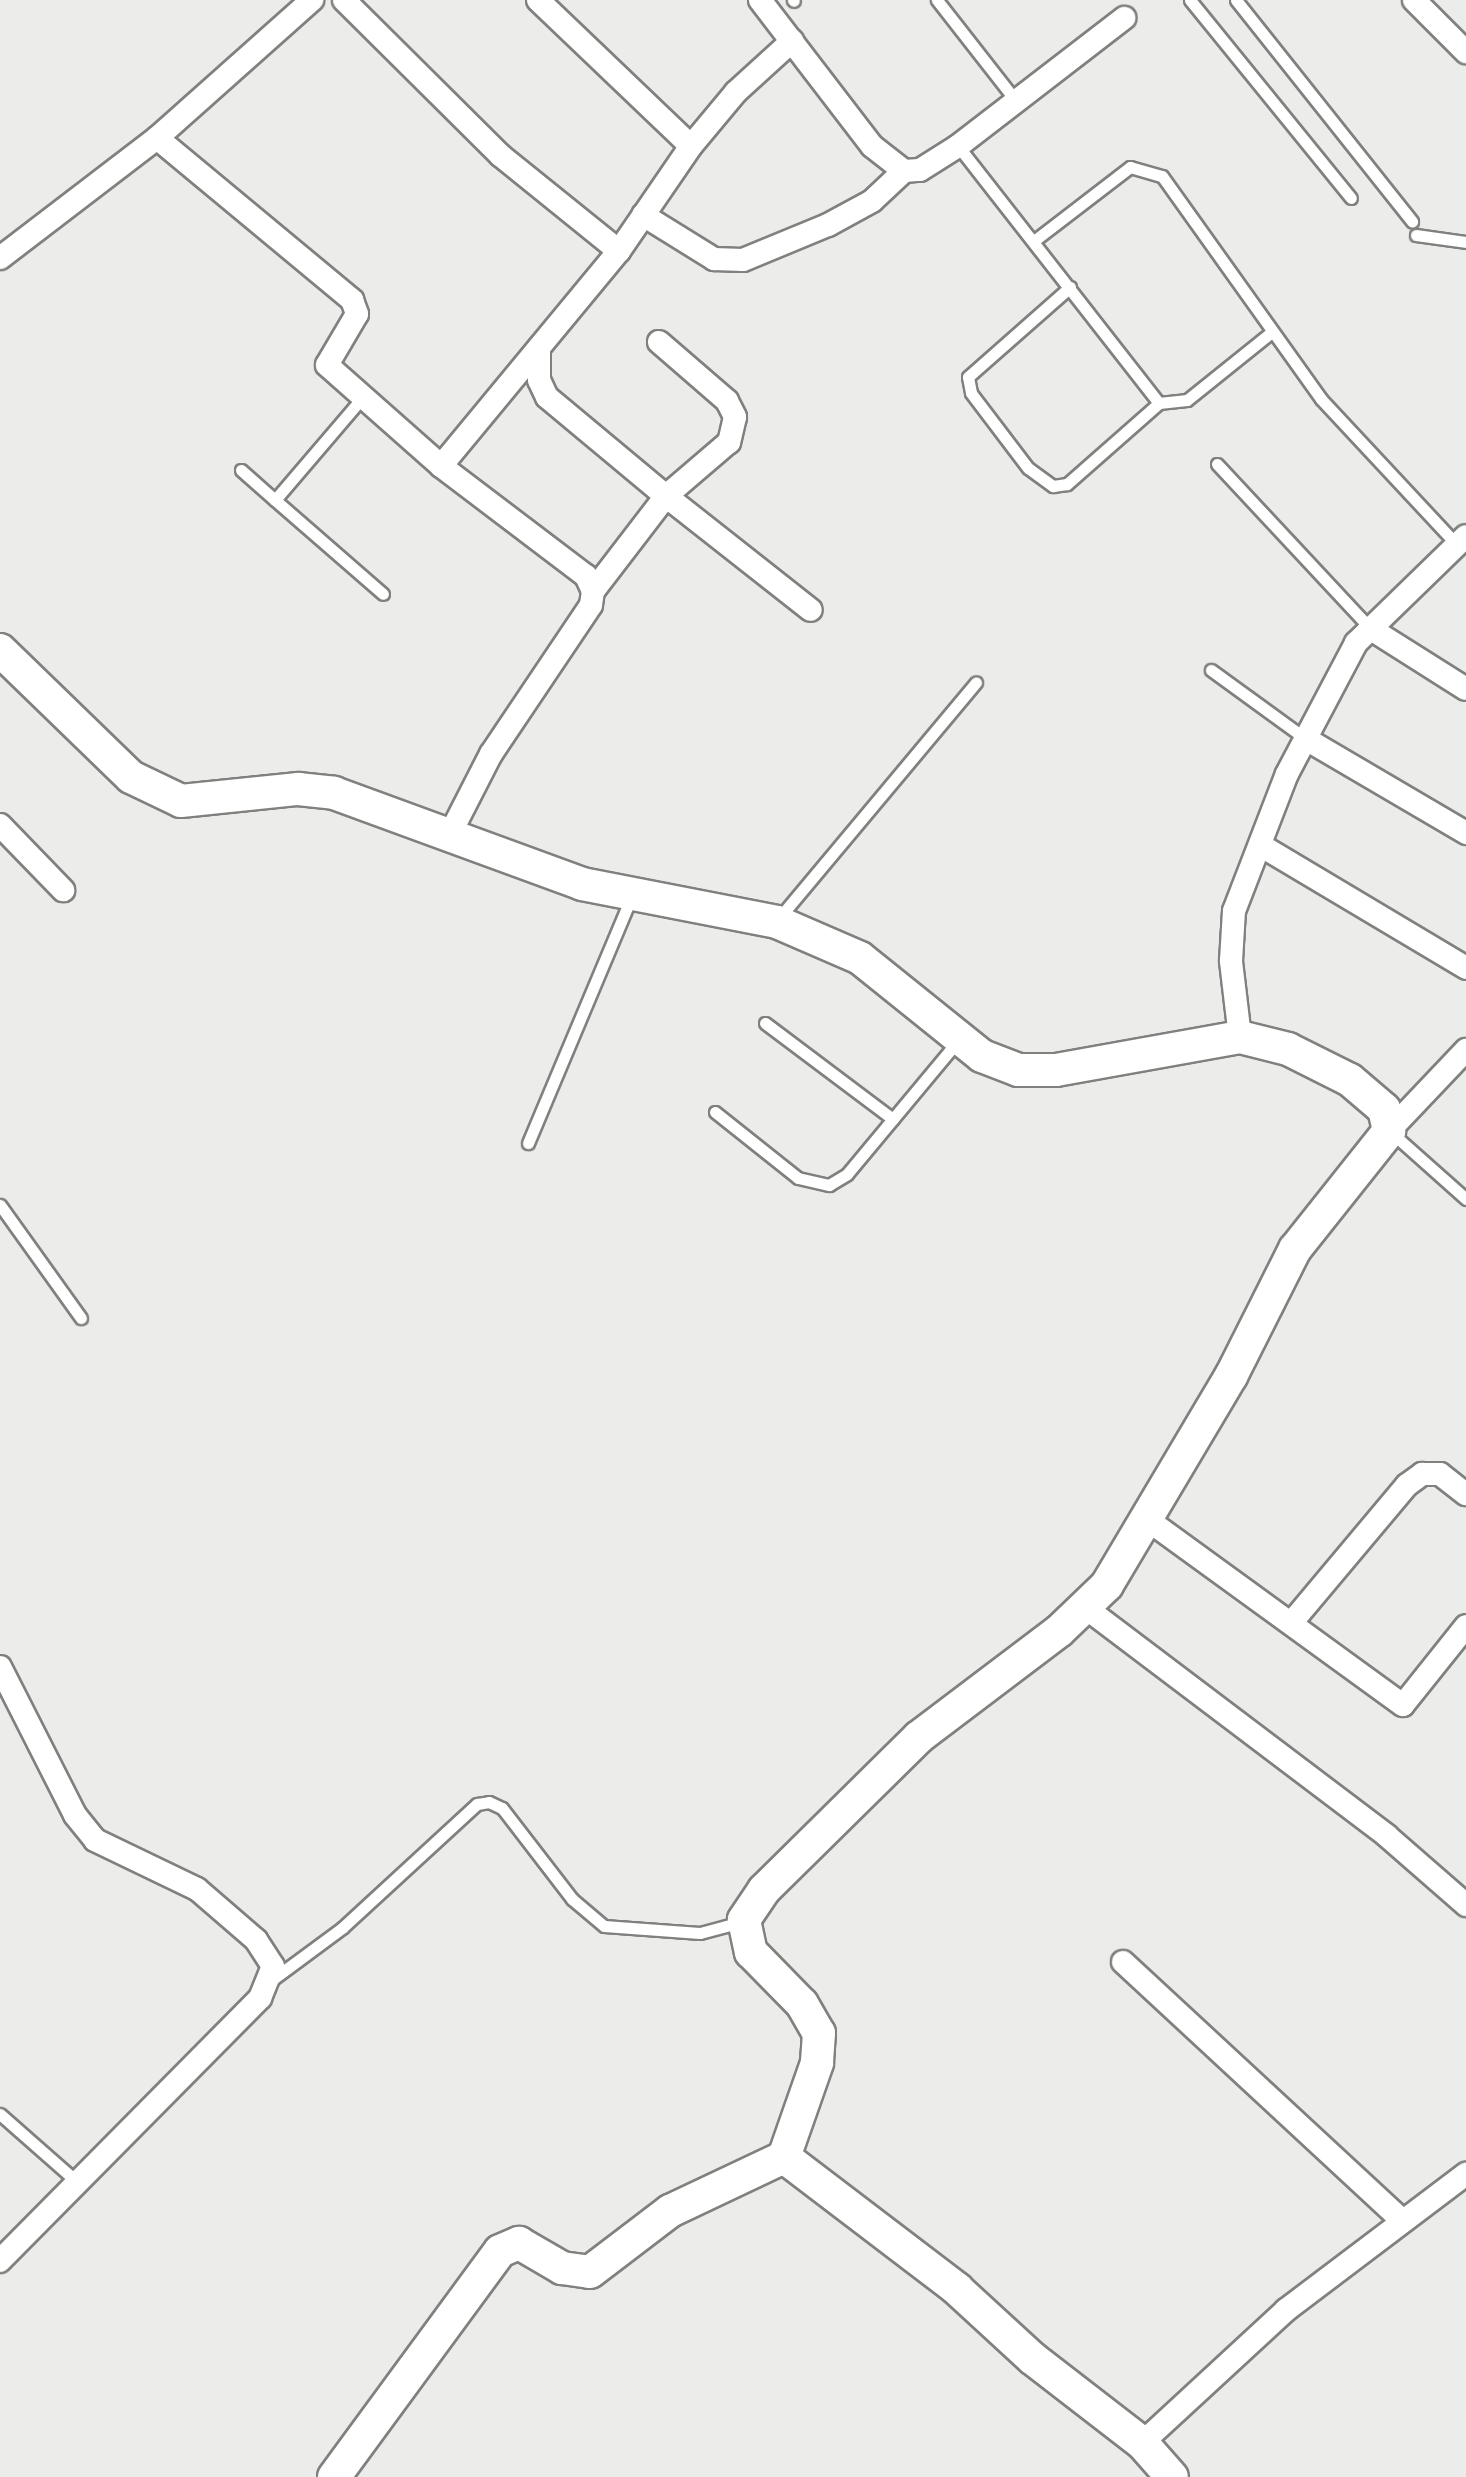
<!DOCTYPE html>
<style>
body{margin:0}
#map{position:relative;width:1466px;height:2477px;overflow:hidden;background:#ecedea;font-family:"Archivo Narrow",sans-serif}
div>[style]{position:absolute}
.roads{filter:drop-shadow(2px 0 #80817e) drop-shadow(-2px 0 #80817e) drop-shadow(0 2px #80817e) drop-shadow(0 -2px #80817e)}
.lane>*{height:11px;margin:-5.5px;padding:0 5.5px;transform-origin:5.5px;border-radius:5.5px;background:#fff}
.street>*{height:22px;margin:-11px;padding:0 11px;transform-origin:11px;border-radius:11px;background:#fff}
.secondary>*{height:32px;margin:-16px;padding:0 16px;transform-origin:16px;border-radius:16px;background:#fff}
span{translate:-50% -50%;white-space:nowrap;text-align:center;line-height:1.15;-webkit-text-stroke:8px #fff;paint-order:stroke}
</style>
<div id="map">
<div class="roads">
<div class="lane">
<div style="left:793px;top:0;width:1px;rotate:45deg"></div>
<div style="left:937px;top:0;width:128px;rotate:52deg"></div>
<div style="left:1190px;top:0;width:255px;rotate:50.9deg"></div>
<div style="left:1236px;top:0;width:283px;rotate:51.5deg"></div>
<div style="left:958px;top:146px;width:326px;rotate:52deg"></div>
<div style="left:1159px;top:403px;width:28px;rotate:-6deg"></div>
<div style="left:1187px;top:400px;width:105px;rotate:-38.8deg"></div>
<div style="left:1416px;top:235px;width:50px;rotate:8deg"></div>
<div style="left:1035px;top:240px;width:120px;rotate:-37.5deg"></div>
<div style="left:1130px;top:167px;width:33px;rotate:16deg"></div>
<div style="left:1162px;top:176px;width:274px;rotate:54.5deg"></div>
<div style="left:1321px;top:399px;width:200px;rotate:47deg"></div>
<div style="left:1070px;top:287px;width:136px;rotate:138.6deg"></div>
<div style="left:968px;top:377px;width:16px;rotate:79deg"></div>
<div style="left:971px;top:393px;width:94px;rotate:52.8deg"></div>
<div style="left:1028px;top:468px;width:31px;rotate:36deg"></div>
<div style="left:1053px;top:486px;width:14px;rotate:-8deg"></div>
<div style="left:1067px;top:484px;width:123px;rotate:-41.4deg"></div>
<div style="left:362px;top:398px;width:134px;rotate:130.5deg"></div>
<div style="left:275px;top:500px;width:143px;rotate:41deg"></div>
<div style="left:1217px;top:464px;width:226px;rotate:47deg"></div>
<div style="left:241px;top:470px;width:45px;rotate:41.4deg"></div>
<div style="left:1211px;top:670px;width:117px;rotate:36deg"></div>
<div style="left:779px;top:918px;width:307px;rotate:-50.1deg"></div>
<div style="left:765px;top:1023px;width:160px;rotate:36.9deg"></div>
<div style="left:715px;top:1112px;width:106px;rotate:38.5deg"></div>
<div style="left:798px;top:1178px;width:32px;rotate:13deg"></div>
<div style="left:829px;top:1185px;width:21px;rotate:-31deg"></div>
<div style="left:847px;top:1174px;width:173px;rotate:-50.2deg"></div>
<div style="left:1393px;top:1134px;width:98px;rotate:41.7deg"></div>
<div style="left:528px;top:1143px;width:268px;rotate:-67.2deg"></div>
<div style="left:0;top:1205px;width:139px;rotate:54.4deg"></div>
<div style="left:273px;top:1979px;width:86px;rotate:-36.5deg"></div>
<div style="left:342px;top:1928px;width:183px;rotate:-42.6deg"></div>
<div style="left:477px;top:1804px;width:12px;rotate:-9deg"></div>
<div style="left:489px;top:1802px;width:14px;rotate:25deg"></div>
<div style="left:502px;top:1808px;width:115px;rotate:52.4deg"></div>
<div style="left:572px;top:1899px;width:42px;rotate:40.2deg"></div>
<div style="left:604px;top:1926px;width:96px;rotate:4.2deg"></div>
<div style="left:700px;top:1933px;width:42px;rotate:-15deg"></div>
<div style="left:0;top:2114px;width:101px;rotate:41.4deg"></div>
</div>
<div class="street">
<div style="left:344px;top:0;width:220px;rotate:44.8deg"></div>
<div style="left:500px;top:155px;width:153px;rotate:38.9deg"></div>
<div style="left:538px;top:0;width:211px;rotate:43.7deg"></div>
<div style="left:760px;top:0;width:184px;rotate:52.5deg"></div>
<div style="left:872px;top:146px;width:41px;rotate:38deg"></div>
<div style="left:904px;top:171px;width:16px;rotate:-4deg"></div>
<div style="left:920px;top:170px;width:45px;rotate:-32.3deg"></div>
<div style="left:958px;top:146px;width:210px;rotate:-37.6deg"></div>
<div style="left:1414px;top:0;width:74px;rotate:45deg"></div>
<div style="left:157px;top:138px;width:254px;rotate:39.7deg"></div>
<div style="left:352px;top:300px;width:15px;rotate:70deg"></div>
<div style="left:357px;top:314px;width:59px;rotate:120.5deg"></div>
<div style="left:327px;top:365px;width:152px;rotate:41.5deg"></div>
<div style="left:643px;top:215px;width:84px;rotate:31.8deg"></div>
<div style="left:714px;top:259px;width:29px;rotate:2deg"></div>
<div style="left:743px;top:260px;width:92px;rotate:-22.4deg"></div>
<div style="left:828px;top:225px;width:50px;rotate:-28.6deg"></div>
<div style="left:872px;top:201px;width:44px;rotate:-43.2deg"></div>
<div style="left:0;top:258px;width:198px;rotate:-37.4deg"></div>
<div style="left:157px;top:138px;width:208px;rotate:-41.7deg"></div>
<div style="left:659px;top:342px;width:90px;rotate:40.9deg"></div>
<div style="left:727px;top:401px;width:18px;rotate:63deg"></div>
<div style="left:735px;top:417px;width:26px;rotate:103deg"></div>
<div style="left:729px;top:442px;width:83px;rotate:139.4deg"></div>
<div style="left:666px;top:496px;width:184px;rotate:38.2deg"></div>
<div style="left:539px;top:348px;width:32px;rotate:90deg"></div>
<div style="left:539px;top:380px;width:19px;rotate:65deg"></div>
<div style="left:547px;top:397px;width:155px;rotate:39.8deg"></div>
<div style="left:666px;top:496px;width:120px;rotate:127.5deg"></div>
<div style="left:1371px;top:629px;width:112px;rotate:32.3deg"></div>
<div style="left:1306px;top:739px;width:186px;rotate:30.4deg"></div>
<div style="left:0;top:825px;width:91px;rotate:45.9deg"></div>
<div style="left:449px;top:836px;width:92px;rotate:-62.9deg"></div>
<div style="left:491px;top:754px;width:179px;rotate:-56.1deg"></div>
<div style="left:591px;top:605px;width:14px;rotate:-82deg"></div>
<div style="left:593px;top:591px;width:17px;rotate:-115deg"></div>
<div style="left:586px;top:576px;width:182px;rotate:-142.8deg"></div>
<div style="left:441px;top:466px;width:279px;rotate:-50.4deg"></div>
<div style="left:619px;top:251px;width:127px;rotate:-55.6deg"></div>
<div style="left:691px;top:146px;width:70px;rotate:-50.2deg"></div>
<div style="left:736px;top:92px;width:76px;rotate:-42.3deg"></div>
<div style="left:1260px;top:845px;width:240px;rotate:30.8deg"></div>
<div style="left:1240px;top:1037px;width:77px;rotate:-96.8deg"></div>
<div style="left:1231px;top:961px;width:50px;rotate:-86.6deg"></div>
<div style="left:1234px;top:911px;width:147px;rotate:-68.9deg"></div>
<div style="left:1287px;top:774px;width:148px;rotate:-62.2deg"></div>
<div style="left:1356px;top:643px;width:153px;rotate:-44.2deg"></div>
<div style="left:1389px;top:1131px;width:112px;rotate:-46.5deg"></div>
<div style="left:1148px;top:1520px;width:315px;rotate:36deg"></div>
<div style="left:1403px;top:1705px;width:101px;rotate:-51.4deg"></div>
<div style="left:1086px;top:1608px;width:378px;rotate:37.1deg"></div>
<div style="left:1387px;top:1836px;width:105px;rotate:41.1deg"></div>
<div style="left:1292px;top:1622px;width:179px;rotate:-50deg"></div>
<div style="left:1407px;top:1485px;width:19px;rotate:-36deg"></div>
<div style="left:1422px;top:1474px;width:18px"></div>
<div style="left:1440px;top:1474px;width:33px;rotate:38deg"></div>
<div style="left:0;top:1667px;width:166px;rotate:63.1deg"></div>
<div style="left:75px;top:1815px;width:32px;rotate:51deg"></div>
<div style="left:95px;top:1840px;width:113px;rotate:25.7deg"></div>
<div style="left:197px;top:1889px;width:78px;rotate:40.8deg"></div>
<div style="left:256px;top:1940px;width:31px;rotate:57deg"></div>
<div style="left:273px;top:1966px;width:35px;rotate:112deg"></div>
<div style="left:260px;top:1998px;width:370px;rotate:134.7deg"></div>
<div style="left:1123px;top:1962px;width:381px;rotate:42.8deg"></div>
<div style="left:1142px;top:2443px;width:196px;rotate:-42.7deg"></div>
<div style="left:1286px;top:2310px;width:226px;rotate:-37.1deg"></div>
</div>
<div class="secondary">
<div style="left:0;top:650px;width:182px;rotate:44.1deg"></div>
<div style="left:131px;top:777px;width:55px;rotate:25.6deg"></div>
<div style="left:181px;top:801px;width:118px;rotate:-5.9deg"></div>
<div style="left:298px;top:789px;width:36px;rotate:6deg"></div>
<div style="left:334px;top:793px;width:264px;rotate:20.1deg"></div>
<div style="left:582px;top:884px;width:199px;rotate:11deg"></div>
<div style="left:777px;top:922px;width:90px;rotate:23.4deg"></div>
<div style="left:860px;top:958px;width:156px;rotate:38.8deg"></div>
<div style="left:982px;top:1056px;width:39px;rotate:21deg"></div>
<div style="left:1018px;top:1070px;width:38px"></div>
<div style="left:1056px;top:1070px;width:187px;rotate:-10.2deg"></div>
<div style="left:1240px;top:1037px;width:49px;rotate:14deg"></div>
<div style="left:1288px;top:1049px;width:69px;rotate:26.6deg"></div>
<div style="left:1350px;top:1080px;width:45px;rotate:40.5deg"></div>
<div style="left:1384px;top:1109px;width:23px;rotate:77deg"></div>
<div style="left:1389px;top:1131px;width:151px;rotate:128.5deg"></div>
<div style="left:1295px;top:1249px;width:142px;rotate:116.7deg"></div>
<div style="left:1231px;top:1376px;width:243px;rotate:120.7deg"></div>
<div style="left:1107px;top:1585px;width:66px;rotate:136.2deg"></div>
<div style="left:1059px;top:1631px;width:176px;rotate:142.9deg"></div>
<div style="left:919px;top:1737px;width:218px;rotate:135.4deg"></div>
<div style="left:764px;top:1890px;width:36px;rotate:124deg"></div>
<div style="left:744px;top:1920px;width:33px;rotate:78deg"></div>
<div style="left:751px;top:1952px;width:73px;rotate:45.6deg"></div>
<div style="left:802px;top:2004px;width:34px;rotate:60deg"></div>
<div style="left:819px;top:2033px;width:30px;rotate:94deg"></div>
<div style="left:817px;top:2063px;width:100px;rotate:109.3deg"></div>
<div style="left:784px;top:2157px;width:218px;rotate:37.3deg"></div>
<div style="left:957px;top:2289px;width:102px;rotate:42.6deg"></div>
<div style="left:1032px;top:2358px;width:139px;rotate:37.7deg"></div>
<div style="left:1142px;top:2443px;width:45px;rotate:48.6deg"></div>
<div style="left:334px;top:2477px;width:280px;rotate:-53.7deg"></div>
<div style="left:500px;top:2251px;width:21px;rotate:-23deg"></div>
<div style="left:519px;top:2243px;width:50px;rotate:30.2deg"></div>
<div style="left:562px;top:2268px;width:28px;rotate:8deg"></div>
<div style="left:590px;top:2272px;width:101px;rotate:-37.3deg"></div>
<div style="left:670px;top:2211px;width:126px;rotate:-25.3deg"></div>
</div>
</div>
</div>
